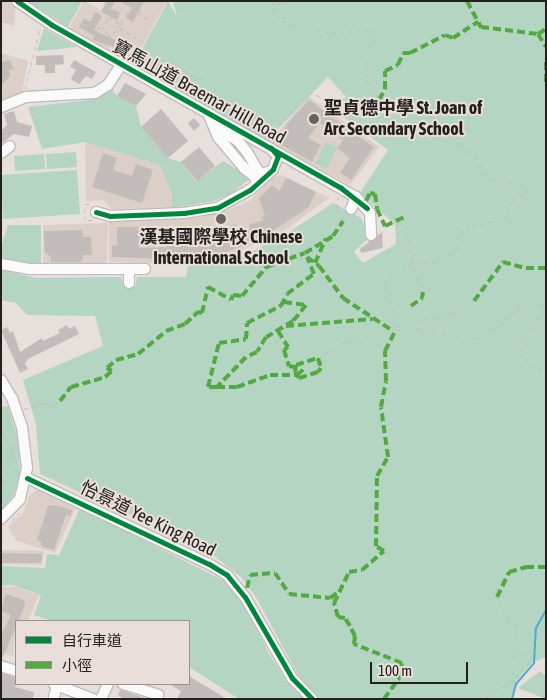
<!DOCTYPE html>
<meta charset="utf-8">
<style>
body{margin:0}
#map{position:relative;width:547px;height:700px;overflow:hidden;background:#e6dfdc;font-family:"Asap Condensed","Noto Sans TC",sans-serif}
div>[style]{position:absolute}
.built>*{inset:0;background:#dbcfc8}
.green>*{inset:0;background:#b3d5c2}
.stream>*{height:2px;margin:-1px;padding:0 1px;transform-origin:1px;border-radius:1px;background:#52aacf}
.building>*{inset:0;background:#c2bdba}
.path>*{height:1px;margin-top:-0.5px;transform-origin:0;background:repeating-linear-gradient(90deg,#c1bfbe 0 4px,transparent 0 8px)}
.roads{filter:drop-shadow(1px 0 #c1bcba) drop-shadow(-1px 0 #c1bcba) drop-shadow(0 1px #c1bcba) drop-shadow(0 -1px #c1bcba)}
.minor>*{height:10px;margin:-5px;padding:0 5px;transform-origin:5px;border-radius:5px;background:#fbfafa}
.quiet>*{height:4px;margin-top:-2px;transform-origin:0;background:repeating-linear-gradient(90deg,#53aa43 0 8px,transparent 0 12px)}
.cycleway>*{height:5px;margin:-2.5px;padding:0 2.5px;transform-origin:2.5px;border-radius:2.5px;background:#00873e}
.dots>*{width:14px;height:14px;translate:-50% -50%;box-sizing:border-box;border:2px solid #e9ded9;border-radius:50%}
span{translate:-50% -50%;white-space:nowrap;text-align:center;line-height:1.15;-webkit-text-stroke:4px #e9ded9;paint-order:stroke}
.street-label{font-size:18px;color:#24201e}
.poi-label{font-size:18px;color:#24201e;font-weight:700}
.left{translate:0 -50%;text-align:left}
.frame{position:absolute;inset:0;border:2px solid #24201e;pointer-events:none}
.legend{position:absolute;left:15px;top:620px;width:175px;height:65px;box-sizing:border-box;background:#e9ded9;border:1px solid #9a928e;margin:0;padding:6px 9px;list-style:none;font-size:15px;color:#24201e}
.legend li{display:flex;align-items:center;gap:10px;height:25px}
.legend b{width:25px;border:1px solid #9a928e}
.scale{position:absolute;left:370px;top:662px;width:98px;height:22px;box-sizing:border-box;border:2px solid #24201e;border-top:0;padding-left:6px;font-size:15px;line-height:18px;white-space:nowrap;color:#24201e;-webkit-text-stroke:4px #e9ded9;paint-order:stroke}
</style>
<div id="map">
<div class="built">
<div style="clip-path:polygon(1px 1px,16px 3px,14px 26px,1px 22px)"></div>
<div style="clip-path:polygon(84px 1px,101px 10px,105px 1px,167px 1px,132px 65px,69px 28px)"></div>
<div style="clip-path:polygon(1px 53px,28px 61px,22px 92px,1px 100px)"></div>
<div style="clip-path:polygon(308px 96px,379px 147px,350px 185px,270px 142px)"></div>
<div style="clip-path:polygon(85px 142px,160px 165px,172px 194px,172px 208px,111px 209px,103px 200px,86px 201px)"></div>
<div style="clip-path:polygon(282px 175px,329px 198px,287px 229px,237px 253px,186px 264px,109px 262px,109px 222px,198px 218px,225px 211px,250px 201px,273px 177px)"></div>
<div style="clip-path:polygon(108px 223px,107px 264px,43px 265px,43px 225px)"></div>
<div style="clip-path:polygon(37px 490px,45px 490px,76px 507px,55px 553px,17px 541px,8px 527px,23px 513px,29px 496px)"></div>
<div style="clip-path:polygon(1px 550px,44px 551px,42px 565px,1px 564px)"></div>
<div style="clip-path:polygon(1px 587px,15px 587px,39px 595px,28px 621px,16px 621px,13px 656px,1px 653px)"></div>
</div>
<div class="green">
<div style="clip-path:polygon(27px 1px,82px 1px,68px 27px)"></div>
<div style="clip-path:polygon(168px 1px,177px 17px,173px 1px,546px 1px,546px 657px,533px 662px,517px 680px,511px 699px,319px 699px,297px 673px,256px 597px,241px 577px,213px 555px,174px 536px,167px 526px,154px 520px,143px 521px,40px 474px,36px 424px,23px 380px,103px 346px,95px 316px,27px 315px,16px 303px,1px 300px,1px 270px,36px 278px,121px 277px,124px 287px,135px 287px,137px 277px,186px 277px,188px 266px,235px 260px,283px 236px,333px 203px,361px 218px,369px 237px,354px 252px,363px 263px,396px 244px,395px 224px,360px 193px,388px 150px,329px 106px,346px 97px,328px 77px,266px 141px,133px 66px)"></div>
<div style="clip-path:polygon(44px 28px,48px 31px,77px 47px,37px 51px)"></div>
<div style="clip-path:polygon(111px 88px,117px 96px,136px 106px,141px 127px,168px 158px,181px 162px,196px 181px,223px 161px,251px 178px,230px 194px,214px 201px,172px 208px,172px 194px,160px 165px,85px 142px,42px 149px,28px 107px,89px 100px)"></div>
<div style="clip-path:polygon(326px 142px,337px 148px,326px 169px,315px 163px)"></div>
<div style="clip-path:polygon(76px 152px,77px 167px,47px 169px,46px 154px)"></div>
<div style="clip-path:polygon(44px 154px,45px 169px,15px 171px,14px 156px)"></div>
<div style="clip-path:polygon(77px 170px,80px 214px,3px 219px,1px 175px)"></div>
<div style="clip-path:polygon(8px 225px,41px 225px,41px 265px,1px 261px,1px 247px)"></div>
<div style="clip-path:polygon(8px 406px,18px 439px,20px 475px,13px 496px,1px 510px,1px 407px)"></div>
<div style="clip-path:polygon(80px 508px,230px 584px,241px 597px,269px 654px,287px 681px,305px 699px,239px 699px,189px 667px,189px 621px,52px 621px,34px 615px,41px 595px,12px 585px,1px 586px,1px 566px,45px 568px,47px 554px,59px 555px)"></div>
<div style="clip-path:polygon(540px 671px,546px 676px,546px 699px,518px 688px)"></div>
</div>
<div class="stream">
<div style="left:512px;top:699px;width:16px;rotate:-75deg"></div>
<div style="left:516px;top:684px;width:28px;rotate:-49deg"></div>
<div style="left:534px;top:663px;width:35px;rotate:-87deg"></div>
<div style="left:536px;top:628px;width:21px;rotate:-61deg"></div>
</div>
<div class="building">
<div style="clip-path:polygon(107px 1px,115px 1px,111px 9px,120px 13px,117px 20px,101px 12px)"></div>
<div style="clip-path:polygon(119px 1px,144px 1px,133px 22px,126px 18px,132px 8px)"></div>
<div style="clip-path:polygon(96px 12px,102px 16px,94px 30px,117px 41px,114px 47px,93px 40px,95px 36px,79px 27px,84px 18px,90px 22px)"></div>
<div style="clip-path:polygon(63px 55px,64px 64px,55px 65px,55px 73px,45px 73px,45px 65px,36px 65px,36px 56px)"></div>
<div style="clip-path:polygon(10px 60px,14px 69px,9px 70px,10px 76px,1px 86px,1px 62px)"></div>
<div style="clip-path:polygon(74px 60px,96px 72px,92px 79px,86px 76px,79px 84px,71px 79px,76px 70px,70px 67px)"></div>
<div style="clip-path:polygon(125px 83px,146px 94px,136px 106px,117px 96px)"></div>
<div style="clip-path:polygon(309px 100px,374px 147px,351px 180px,340px 173px,350px 158px,337px 148px,343px 140px,320px 123px,308px 138px,321px 145px,312px 162px,278px 143px,287px 124px)"></div>
<div style="clip-path:polygon(161px 109px,188px 141px,168px 158px,141px 127px)"></div>
<div style="clip-path:polygon(14px 111px,17px 122px,32px 126px,29px 137px,14px 134px,2px 143px,1px 131px,7px 125px,4px 114px)"></div>
<div style="clip-path:polygon(194px 118px,200px 125px,194px 131px,188px 123px)"></div>
<div style="clip-path:polygon(199px 147px,215px 166px,197px 181px,181px 162px)"></div>
<div style="clip-path:polygon(103px 153px,117px 158px,113px 170px,132px 176px,136px 164px,153px 170px,142px 203px,92px 187px)"></div>
<div style="clip-path:polygon(286px 178px,316px 192px,308px 208px,258px 240px,229px 251px,191px 260px,112px 257px,112px 246px,117px 245px,117px 227px,139px 227px,139px 248px,166px 247px,166px 228px,189px 228px,190px 242px,220px 235px,218px 230px,236px 224px,239px 232px,250px 229px,249px 225px,263px 220px,261px 217px,265px 216px,259px 198px,272px 185px,279px 191px)"></div>
<div style="clip-path:polygon(82px 230px,83px 237px,91px 237px,92px 255px,83px 255px,82px 262px,51px 262px,51px 257px,45px 252px,44px 231px)"></div>
<div style="clip-path:polygon(382px 232px,383px 248px,361px 253px,360px 249px)"></div>
<div style="clip-path:polygon(67px 325px,69px 329px,75px 326px,79px 334px,28px 359px,25px 363px,28px 369px,20px 373px,1px 330px,7px 327px,10px 333px,13px 331px,20px 352px,42px 338px,43px 341px,60px 333px,58px 330px)"></div>
<div style="clip-path:polygon(55px 505px,72px 510px,71px 516px,66px 515px,54px 550px,41px 546px,42px 542px,37px 540px,48px 506px)"></div>
<div style="clip-path:polygon(1px 553px,42px 554px,42px 560px,39px 563px,1px 563px)"></div>
<div style="clip-path:polygon(6px 594px,24px 600px,25px 605px,2px 659px,1px 635px,11px 615px,1px 611px)"></div>
<div style="clip-path:polygon(1px 673px,16px 678px,15px 687px,34px 692px,33px 698px,1px 699px)"></div>
<div style="clip-path:polygon(189px 676px,227px 699px,177px 699px,181px 691px,169px 684px,189px 684px)"></div>
<div style="clip-path:polygon(120px 690px,145px 698px,145px 699px,123px 699px,118px 695px)"></div>
</div>
<div class="path">
<div style="left:272px;top:1px;width:16px;rotate:75deg"></div>
<div style="left:276px;top:16px;width:20px;rotate:33deg"></div>
<div style="left:293px;top:27px;width:39px;rotate:9deg"></div>
<div style="left:332px;top:33px;width:38px;rotate:-5deg"></div>
<div style="left:370px;top:30px;width:8px;rotate:60deg"></div>
<div style="left:374px;top:37px;width:29px;rotate:108deg"></div>
<div style="left:365px;top:65px;width:16px;rotate:83deg"></div>
<div style="left:367px;top:81px;width:24px;rotate:55deg"></div>
<div style="left:273px;top:9px;width:14px;rotate:-36deg"></div>
<div style="left:139px;top:13px;width:9px;rotate:-72deg"></div>
<div style="left:121px;top:23px;width:17px;rotate:-57deg"></div>
<div style="left:130px;top:9px;width:20px;rotate:30deg"></div>
<div style="left:120px;top:28px;width:19px;rotate:32deg"></div>
<div style="left:102px;top:29px;width:14px;rotate:-60deg"></div>
<div style="left:109px;top:17px;width:14px;rotate:30deg"></div>
<div style="left:121px;top:24px;width:14px;rotate:129deg"></div>
<div style="left:93px;top:37px;width:11px;rotate:-63deg"></div>
<div style="left:98px;top:27px;width:14px;rotate:30deg"></div>
<div style="left:110px;top:34px;width:12px;rotate:114deg"></div>
<div style="left:170px;top:81px;width:14px;rotate:-69deg"></div>
<div style="left:175px;top:68px;width:11px;rotate:15deg"></div>
<div style="left:186px;top:71px;width:6px;rotate:59deg"></div>
<div style="left:175px;top:85px;width:19px;rotate:-32deg"></div>
<div style="left:191px;top:75px;width:13px;rotate:23deg"></div>
<div style="left:25px;top:89px;width:63px;rotate:-76.2deg"></div>
<div style="left:385px;top:103px;width:17px;rotate:13deg"></div>
<div style="left:402px;top:107px;width:18px;rotate:38deg"></div>
<div style="left:416px;top:118px;width:40px;rotate:13deg"></div>
<div style="left:455px;top:127px;width:20px;rotate:75deg"></div>
<div style="left:460px;top:146px;width:19px;rotate:32deg"></div>
<div style="left:476px;top:156px;width:19px;rotate:69deg"></div>
<div style="left:483px;top:174px;width:10px;rotate:29deg"></div>
<div style="left:492px;top:179px;width:22px;rotate:5deg"></div>
<div style="left:514px;top:181px;width:14px;rotate:36deg"></div>
<div style="left:525px;top:189px;width:6px;rotate:108deg"></div>
<div style="left:523px;top:195px;width:14px;rotate:155deg"></div>
<div style="left:510px;top:201px;width:16px;rotate:97deg"></div>
<div style="left:508px;top:217px;width:47px;rotate:163.9deg"></div>
<div style="left:463px;top:230px;width:19px;rotate:106deg"></div>
<div style="left:458px;top:248px;width:27px;rotate:147deg"></div>
<div style="left:435px;top:263px;width:23px;rotate:-175deg"></div>
<div style="left:412px;top:261px;width:24px;rotate:147deg"></div>
<div style="left:392px;top:274px;width:14px;rotate:124deg"></div>
<div style="left:384px;top:286px;width:47px;rotate:70deg"></div>
<div style="left:31px;top:106px;width:30px;rotate:73deg"></div>
<div style="left:268px;top:137px;width:61px;rotate:-47.7deg"></div>
<div style="left:309px;top:92px;width:63px;rotate:22.5deg"></div>
<div style="left:367px;top:116px;width:16px;rotate:-94deg"></div>
<div style="left:366px;top:100px;width:18px;rotate:9deg"></div>
<div style="left:338px;top:196px;width:14px;rotate:94deg"></div>
<div style="left:337px;top:210px;width:13px;rotate:61deg"></div>
<div style="left:404px;top:217px;width:45px;rotate:79.7deg"></div>
<div style="left:412px;top:261px;width:33px;rotate:70deg"></div>
<div style="left:92px;top:220px;width:7px;rotate:180deg"></div>
<div style="left:85px;top:220px;width:16px;rotate:-90deg"></div>
<div style="left:85px;top:204px;width:8px"></div>
<div style="left:1px;top:228px;width:5px;rotate:-79deg"></div>
<div style="left:546px;top:310px;width:38px;rotate:129deg"></div>
<div style="left:522px;top:340px;width:13px;rotate:94deg"></div>
<div style="left:521px;top:353px;width:17px;rotate:54deg"></div>
<div style="left:531px;top:367px;width:16px;rotate:15deg"></div>
<div style="left:411px;top:327px;width:14px;rotate:-34deg"></div>
<div style="left:423px;top:319px;width:30px;rotate:-12deg"></div>
<div style="left:452px;top:313px;width:25px;rotate:-29deg"></div>
<div style="left:318px;top:358px;width:27px;rotate:-31deg"></div>
<div style="left:341px;top:344px;width:51px;rotate:-17deg"></div>
<div style="left:390px;top:329px;width:27px"></div>
<div style="left:417px;top:329px;width:59px;rotate:9.8deg"></div>
<div style="left:475px;top:339px;width:29px;rotate:-29deg"></div>
<div style="left:500px;top:325px;width:23px;rotate:-45deg"></div>
<div style="left:516px;top:309px;width:25px;rotate:-9deg"></div>
<div style="left:541px;top:305px;width:6px;rotate:39deg"></div>
<div style="left:24px;top:409px;width:20px;rotate:-18deg"></div>
<div style="left:43px;top:403px;width:7px;rotate:45deg"></div>
<div style="left:48px;top:408px;width:14px;rotate:-30deg"></div>
<div style="left:1px;top:431px;width:22px;rotate:56deg"></div>
<div style="left:13px;top:449px;width:45px;rotate:105.6deg"></div>
<div style="left:12px;top:521px;width:11px;rotate:-49deg"></div>
<div style="left:485px;top:699px;width:13px;rotate:-45deg"></div>
<div style="left:494px;top:690px;width:17px;rotate:-24deg"></div>
<div style="left:510px;top:683px;width:30px;rotate:-46deg"></div>
<div style="left:531px;top:661px;width:9px;rotate:-90deg"></div>
<div style="left:531px;top:652px;width:18px;rotate:161deg"></div>
<div style="left:514px;top:658px;width:32px;rotate:-85deg"></div>
<div style="left:517px;top:626px;width:10px;rotate:-143deg"></div>
<div style="left:509px;top:620px;width:26px;rotate:-118deg"></div>
</div>
<div class="roads">
<div class="minor">
<div style="left:17px;top:1px;width:42px;rotate:34.4deg"></div>
<div style="left:52px;top:25px;width:349px;rotate:29.5deg"></div>
<div style="left:356px;top:197px;width:21px;rotate:49deg"></div>
<div style="left:370px;top:213px;width:22px;rotate:87deg"></div>
<div style="left:1px;top:107px;width:27px;rotate:-22deg"></div>
<div style="left:26px;top:97px;width:69px;rotate:-3.3deg"></div>
<div style="left:95px;top:93px;width:15px;rotate:-32deg"></div>
<div style="left:108px;top:85px;width:30px;rotate:-57deg"></div>
<div style="left:208px;top:113px;width:26px;rotate:67deg"></div>
<div style="left:218px;top:137px;width:40px;rotate:50deg"></div>
<div style="left:244px;top:168px;width:11px;rotate:38deg"></div>
<div style="left:253px;top:175px;width:16px;rotate:-11deg"></div>
<div style="left:215px;top:128px;width:26px;rotate:29deg"></div>
<div style="left:238px;top:141px;width:14px;rotate:51deg"></div>
<div style="left:247px;top:152px;width:20px;rotate:60deg"></div>
<div style="left:257px;top:169px;width:12px;rotate:95deg"></div>
<div style="left:1px;top:153px;width:11px;rotate:-38deg"></div>
<div style="left:351px;top:209px;width:13px;rotate:-67deg"></div>
<div style="left:96px;top:212px;width:15px;rotate:16deg"></div>
<div style="left:110px;top:216px;width:74px;rotate:-2.3deg"></div>
<div style="left:184px;top:213px;width:33px;rotate:-9deg"></div>
<div style="left:217px;top:208px;width:38px;rotate:-29deg"></div>
<div style="left:250px;top:190px;width:31px;rotate:-42deg"></div>
<div style="left:273px;top:169px;width:14px;rotate:-69deg"></div>
<div style="left:278px;top:156px;width:10px;rotate:-135deg"></div>
<div style="left:1px;top:264px;width:29px;rotate:10deg"></div>
<div style="left:30px;top:269px;width:115px"></div>
<div style="left:129px;top:269px;width:14px;rotate:90deg"></div>
<div style="left:1px;top:380px;width:21px;rotate:59deg"></div>
<div style="left:12px;top:398px;width:31px;rotate:71deg"></div>
<div style="left:22px;top:427px;width:41px;rotate:83deg"></div>
<div style="left:27px;top:468px;width:32px;rotate:103deg"></div>
<div style="left:20px;top:499px;width:28px;rotate:134deg"></div>
<div style="left:27px;top:478px;width:201px;rotate:25.3deg"></div>
<div style="left:209px;top:564px;width:21px;rotate:31deg"></div>
<div style="left:227px;top:575px;width:28px;rotate:51deg"></div>
<div style="left:245px;top:597px;width:94px;rotate:59.9deg"></div>
<div style="left:292px;top:678px;width:29px;rotate:46deg"></div>
<div style="left:1px;top:666px;width:16px;rotate:18deg"></div>
<div style="left:54px;top:684px;width:42px;rotate:21deg"></div>
<div style="left:123px;top:684px;width:37px;rotate:17deg"></div>
<div style="left:54px;top:697px;width:12px;rotate:-76deg"></div>
<div style="left:101px;top:699px;width:17px;rotate:-65deg"></div>
</div>
</div>
<div class="quiet">
<div style="left:467px;top:1px;width:30px;rotate:62deg"></div>
<div style="left:481px;top:27px;width:57px;rotate:7deg"></div>
<div style="left:538px;top:34px;width:9px;rotate:-32deg"></div>
<div style="left:538px;top:34px;width:15px;rotate:58deg"></div>
<div style="left:546px;top:62px;width:23px;rotate:90deg"></div>
<div style="left:379px;top:100px;width:13px;rotate:-61deg"></div>
<div style="left:385px;top:89px;width:18px;rotate:-90deg"></div>
<div style="left:385px;top:71px;width:14px;rotate:-25deg"></div>
<div style="left:398px;top:65px;width:13px;rotate:-67deg"></div>
<div style="left:403px;top:53px;width:7px"></div>
<div style="left:410px;top:53px;width:39px;rotate:-27deg"></div>
<div style="left:445px;top:35px;width:9px;rotate:21deg"></div>
<div style="left:453px;top:38px;width:30px;rotate:-33deg"></div>
<div style="left:366px;top:201px;width:9px;rotate:-63deg"></div>
<div style="left:370px;top:193px;width:5px;rotate:11deg"></div>
<div style="left:375px;top:194px;width:15px;rotate:82deg"></div>
<div style="left:377px;top:209px;width:19px;rotate:65deg"></div>
<div style="left:385px;top:226px;width:21px;rotate:-25deg"></div>
<div style="left:307px;top:257px;width:15px;rotate:37deg"></div>
<div style="left:319px;top:266px;width:40px;rotate:53deg"></div>
<div style="left:343px;top:298px;width:56px;rotate:33.4deg"></div>
<div style="left:315px;top:263px;width:27px;rotate:-66deg"></div>
<div style="left:474px;top:301px;width:49px;rotate:-53.4deg"></div>
<div style="left:503px;top:262px;width:24px;rotate:15deg"></div>
<div style="left:526px;top:268px;width:20px"></div>
<div style="left:284px;top:302px;width:22px;rotate:8deg"></div>
<div style="left:306px;top:305px;width:21px;rotate:129deg"></div>
<div style="left:293px;top:321px;width:31px;rotate:149deg"></div>
<div style="left:266px;top:337px;width:17px;rotate:121deg"></div>
<div style="left:257px;top:352px;width:12px;rotate:156deg"></div>
<div style="left:246px;top:357px;width:42px;rotate:134deg"></div>
<div style="left:217px;top:387px;width:20px"></div>
<div style="left:237px;top:387px;width:35px;rotate:-20deg"></div>
<div style="left:270px;top:375px;width:27px"></div>
<div style="left:297px;top:375px;width:11px;rotate:-41deg"></div>
<div style="left:411px;top:306px;width:14px;rotate:-36deg"></div>
<div style="left:422px;top:298px;width:6px;rotate:-81deg"></div>
<div style="left:286px;top:326px;width:87px;rotate:-4.6deg"></div>
<div style="left:278px;top:331px;width:19px;rotate:58deg"></div>
<div style="left:288px;top:347px;width:5px;rotate:143deg"></div>
<div style="left:284px;top:350px;width:17px;rotate:73deg"></div>
<div style="left:289px;top:366px;width:6px;rotate:9deg"></div>
<div style="left:318px;top:358px;width:10px;rotate:73deg"></div>
<div style="left:321px;top:368px;width:5px;rotate:127deg"></div>
<div style="left:318px;top:372px;width:20px;rotate:162deg"></div>
<div style="left:299px;top:378px;width:7px;rotate:-124deg"></div>
<div style="left:295px;top:372px;width:7px;rotate:-82deg"></div>
<div style="left:296px;top:365px;width:23px;rotate:-18deg"></div>
<div style="left:217px;top:387px;width:9px;rotate:180deg"></div>
<div style="left:208px;top:387px;width:45px;rotate:-76deg"></div>
<div style="left:219px;top:343px;width:27px;rotate:-8deg"></div>
<div style="left:246px;top:339px;width:16px;rotate:-86deg"></div>
<div style="left:247px;top:323px;width:38px;rotate:-27deg"></div>
<div style="left:281px;top:306px;width:13px;rotate:-63deg"></div>
<div style="left:287px;top:294px;width:34px;rotate:-37deg"></div>
<div style="left:314px;top:274px;width:18px;rotate:-112deg"></div>
<div style="left:60px;top:401px;width:18px;rotate:-52deg"></div>
<div style="left:71px;top:387px;width:35px;rotate:-16deg"></div>
<div style="left:105px;top:377px;width:9px;rotate:-41deg"></div>
<div style="left:112px;top:371px;width:6px;rotate:-149deg"></div>
<div style="left:107px;top:368px;width:12px;rotate:-42deg"></div>
<div style="left:116px;top:360px;width:23px;rotate:-15deg"></div>
<div style="left:138px;top:354px;width:36px;rotate:-39deg"></div>
<div style="left:166px;top:331px;width:20px;rotate:-20deg"></div>
<div style="left:185px;top:324px;width:18px;rotate:-43deg"></div>
<div style="left:198px;top:312px;width:4px;rotate:14deg"></div>
<div style="left:202px;top:313px;width:27px;rotate:-77deg"></div>
<div style="left:208px;top:287px;width:26px;rotate:29deg"></div>
<div style="left:231px;top:300px;width:5px;rotate:-68deg"></div>
<div style="left:233px;top:295px;width:9px;rotate:6deg"></div>
<div style="left:242px;top:296px;width:38px;rotate:-50deg"></div>
<div style="left:266px;top:267px;width:41px;rotate:-19.7deg"></div>
<div style="left:305px;top:253px;width:33px;rotate:-31deg"></div>
<div style="left:333px;top:236px;width:18px;rotate:-56deg"></div>
<div style="left:247px;top:588px;width:13px;rotate:-77deg"></div>
<div style="left:250px;top:575px;width:25px;rotate:-5deg"></div>
<div style="left:275px;top:573px;width:25px;rotate:56deg"></div>
<div style="left:289px;top:594px;width:41px;rotate:5.6deg"></div>
<div style="left:330px;top:598px;width:12px;rotate:-35deg"></div>
<div style="left:497px;top:597px;width:28px;rotate:-64deg"></div>
<div style="left:509px;top:572px;width:18px;rotate:-16deg"></div>
<div style="left:526px;top:567px;width:20px"></div>
<div style="left:384px;top:699px;width:26px;rotate:-54deg"></div>
<div style="left:399px;top:678px;width:15px;rotate:-79deg"></div>
<div style="left:402px;top:663px;width:52px;rotate:-158.4deg"></div>
<div style="left:354px;top:644px;width:8px;rotate:-83deg"></div>
<div style="left:355px;top:636px;width:11px;rotate:-117deg"></div>
<div style="left:350px;top:626px;width:9px;rotate:-122deg"></div>
<div style="left:345px;top:618px;width:7px;rotate:-172deg"></div>
<div style="left:338px;top:617px;width:15px;rotate:-106deg"></div>
<div style="left:334px;top:603px;width:34px;rotate:-64deg"></div>
<div style="left:349px;top:572px;width:13px;rotate:-9deg"></div>
<div style="left:362px;top:570px;width:29px;rotate:-41deg"></div>
<div style="left:384px;top:551px;width:9px;rotate:-148deg"></div>
<div style="left:376px;top:546px;width:70px;rotate:-89.2deg"></div>
<div style="left:377px;top:476px;width:22px;rotate:-60deg"></div>
<div style="left:388px;top:457px;width:50px;rotate:-98deg"></div>
<div style="left:381px;top:407px;width:26px;rotate:-79deg"></div>
<div style="left:386px;top:381px;width:30px;rotate:-92deg"></div>
<div style="left:385px;top:351px;width:22px;rotate:-63deg"></div>
</div>
<div class="cycleway">
<div style="left:17px;top:1px;width:42px;rotate:34.4deg"></div>
<div style="left:52px;top:25px;width:332px;rotate:29.4deg"></div>
<div style="left:341px;top:188px;width:33px;rotate:38deg"></div>
<div style="left:96px;top:212px;width:15px;rotate:16deg"></div>
<div style="left:110px;top:216px;width:74px;rotate:-2.3deg"></div>
<div style="left:184px;top:213px;width:33px;rotate:-9deg"></div>
<div style="left:217px;top:208px;width:38px;rotate:-29deg"></div>
<div style="left:250px;top:190px;width:31px;rotate:-42deg"></div>
<div style="left:273px;top:169px;width:14px;rotate:-69deg"></div>
<div style="left:278px;top:156px;width:11px;rotate:-131deg"></div>
<div style="left:27px;top:478px;width:201px;rotate:25.3deg"></div>
<div style="left:209px;top:564px;width:21px;rotate:31deg"></div>
<div style="left:227px;top:575px;width:28px;rotate:51deg"></div>
<div style="left:245px;top:597px;width:94px;rotate:59.9deg"></div>
<div style="left:292px;top:678px;width:29px;rotate:46deg"></div>
</div>
<div class="dots">
<div style="left:314px;top:119px;background:#686360"></div>
<div style="left:221px;top:219px;background:#686360"></div>
</div>
<div class="street-label">
<span style="left:199px;top:92px;rotate:29deg">寶馬山道 Braemar Hill Road</span>
<span style="left:148px;top:519px;rotate:26deg">怡景道 Yee King Road</span>
</div>
<div class="poi-label">
<span class="left" style="left:324px;top:119px">聖貞德中學 St. Joan of<br>Arc Secondary School</span>
<span style="left:221px;top:248px">漢基國際學校 Chinese<br>International School</span>
</div>
<div class="frame"></div>
<ul class="legend">
<li><b style="height:6px;background:#00873e"></b>自行車道</li>
<li><b style="height:6px;background:#53aa43"></b>小徑</li>
</ul>
<div class="scale">100 m</div>
</div>
